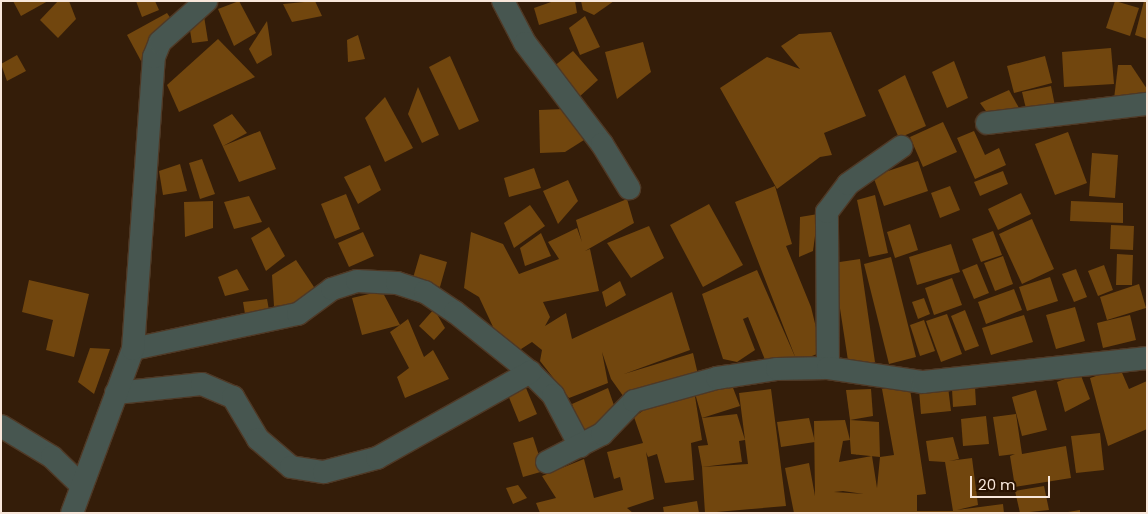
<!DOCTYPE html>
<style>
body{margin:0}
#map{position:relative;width:1148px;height:514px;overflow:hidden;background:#341d09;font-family:Poppins,sans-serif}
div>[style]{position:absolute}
.building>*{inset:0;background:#71460e}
.roads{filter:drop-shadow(1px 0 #4f3926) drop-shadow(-1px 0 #4f3926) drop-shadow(0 1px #4f3926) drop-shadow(0 -1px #4f3926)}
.minor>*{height:22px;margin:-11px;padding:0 11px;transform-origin:11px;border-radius:11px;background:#475650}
span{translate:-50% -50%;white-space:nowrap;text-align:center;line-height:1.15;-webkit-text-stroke:4px #2a1301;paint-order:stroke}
.frame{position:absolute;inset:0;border:2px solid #f8e7db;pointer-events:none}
.scale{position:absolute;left:970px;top:476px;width:80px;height:22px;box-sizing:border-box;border:2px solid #f8e7db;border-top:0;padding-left:6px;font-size:15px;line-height:18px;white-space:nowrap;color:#f8e7db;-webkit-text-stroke:4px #2a1301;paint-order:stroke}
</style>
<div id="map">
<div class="building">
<div style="clip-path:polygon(13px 1px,48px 1px,21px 16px)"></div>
<div style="clip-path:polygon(58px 1px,69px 1px,76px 19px,58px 38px,40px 20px)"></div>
<div style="clip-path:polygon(136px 1px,155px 1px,159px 10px,142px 17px)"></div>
<div style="clip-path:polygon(239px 1px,256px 33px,234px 46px,218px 9px)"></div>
<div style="clip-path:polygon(315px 1px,322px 16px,292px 22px,283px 4px)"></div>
<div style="clip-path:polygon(554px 1px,575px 1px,577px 13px,539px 25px,534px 8px)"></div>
<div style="clip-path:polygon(581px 1px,614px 1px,594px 15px,583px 10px)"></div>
<div style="clip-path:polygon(1115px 1px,1139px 8px,1130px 36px,1106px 28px)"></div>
<div style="clip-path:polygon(1144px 1px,1147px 1px,1147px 39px,1135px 35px)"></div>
<div style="clip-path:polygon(167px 13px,176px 26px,155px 53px,141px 61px,127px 35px)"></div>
<div style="clip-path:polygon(204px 16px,208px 41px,192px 43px,190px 30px)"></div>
<div style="clip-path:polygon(585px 16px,600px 47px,580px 55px,569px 28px)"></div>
<div style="clip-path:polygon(267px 21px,272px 55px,257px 64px,249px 49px)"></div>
<div style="clip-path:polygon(831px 32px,866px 116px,824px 133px,832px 155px,820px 157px,777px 189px,720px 88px,767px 57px,800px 69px,781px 46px,799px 34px)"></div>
<div style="clip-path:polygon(358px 35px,365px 59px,348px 62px,347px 40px)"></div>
<div style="clip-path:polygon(218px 39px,255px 77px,179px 112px,167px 85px)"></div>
<div style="clip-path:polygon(643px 42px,651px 72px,617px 99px,605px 52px)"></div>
<div style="clip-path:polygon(1111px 48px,1114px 84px,1064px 87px,1062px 52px)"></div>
<div style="clip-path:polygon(573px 51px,598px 80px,579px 97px,553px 67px)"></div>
<div style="clip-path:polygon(17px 55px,26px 71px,7px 81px,1px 64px)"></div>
<div style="clip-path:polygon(450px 56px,479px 121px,459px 130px,429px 67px)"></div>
<div style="clip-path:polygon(1045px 56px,1052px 83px,1014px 93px,1007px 66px)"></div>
<div style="clip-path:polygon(954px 61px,968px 98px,947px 108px,932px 72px)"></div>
<div style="clip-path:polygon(1118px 65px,1131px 65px,1147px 89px,1147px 98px,1114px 99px)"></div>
<div style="clip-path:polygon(905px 75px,926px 126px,899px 138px,878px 90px)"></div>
<div style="clip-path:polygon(1051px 86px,1056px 111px,1028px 117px,1022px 92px)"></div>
<div style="clip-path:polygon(418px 87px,439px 135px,422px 143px,408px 114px)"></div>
<div style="clip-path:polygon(1009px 90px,1019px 108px,991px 118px,980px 103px)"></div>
<div style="clip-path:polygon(385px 97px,413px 148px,385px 162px,365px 118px)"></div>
<div style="clip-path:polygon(564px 109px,584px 140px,565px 152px,540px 153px,539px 110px)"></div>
<div style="clip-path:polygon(232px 114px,247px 133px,223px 146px,260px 131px,276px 169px,239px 182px,213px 125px)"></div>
<div style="clip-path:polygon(943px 122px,957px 152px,923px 167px,910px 137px)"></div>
<div style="clip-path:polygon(974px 131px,985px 155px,999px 148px,1006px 165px,975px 179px,957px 138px)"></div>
<div style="clip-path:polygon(1068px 132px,1087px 183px,1055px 195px,1035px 144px)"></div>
<div style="clip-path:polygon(1092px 153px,1118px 155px,1115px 198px,1089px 196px)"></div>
<div style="clip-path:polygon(202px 159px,215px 194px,200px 199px,189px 163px)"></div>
<div style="clip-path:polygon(918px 161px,928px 191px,884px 206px,873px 176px)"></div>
<div style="clip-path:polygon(180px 164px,187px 191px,163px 195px,159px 171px)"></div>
<div style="clip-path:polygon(370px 165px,381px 190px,358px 204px,344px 177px)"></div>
<div style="clip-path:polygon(534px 168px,541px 188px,509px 197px,504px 178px)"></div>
<div style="clip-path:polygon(1003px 171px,1008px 184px,980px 196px,974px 182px)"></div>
<div style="clip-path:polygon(568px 180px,578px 201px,558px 224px,543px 191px)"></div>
<div style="clip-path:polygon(775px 186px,792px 244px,786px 246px,811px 307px,822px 352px,797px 362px,767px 365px,748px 317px,743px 319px,755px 350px,737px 362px,723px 359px,702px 294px,757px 270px,796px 359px,735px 202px)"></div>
<div style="clip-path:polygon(950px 186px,960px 210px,940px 218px,931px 193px)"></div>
<div style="clip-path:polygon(1021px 193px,1031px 214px,998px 230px,988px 209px)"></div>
<div style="clip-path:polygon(346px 194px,360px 229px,335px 239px,321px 204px)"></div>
<div style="clip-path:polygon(875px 195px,888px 253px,869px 257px,857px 200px)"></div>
<div style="clip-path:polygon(249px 196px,262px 222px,234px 229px,224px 202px)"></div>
<div style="clip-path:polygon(627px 199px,634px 223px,585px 251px,590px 249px,599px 291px,543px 302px,550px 317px,545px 326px,566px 313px,572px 339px,672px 292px,690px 350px,624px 374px,693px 353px,699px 379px,626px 400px,611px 379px,602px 352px,608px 383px,569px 398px,540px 361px,542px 350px,532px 342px,518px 351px,494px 329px,479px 297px,464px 288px,471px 232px,503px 244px,519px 274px,559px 259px,548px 242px,577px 228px,582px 242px,576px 220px)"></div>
<div style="clip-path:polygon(213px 201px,213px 228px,185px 237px,184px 202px)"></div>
<div style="clip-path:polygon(1071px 201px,1123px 203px,1123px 223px,1070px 221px)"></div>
<div style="clip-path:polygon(709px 204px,743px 265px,703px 287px,670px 225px)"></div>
<div style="clip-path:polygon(530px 205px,545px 226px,514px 248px,504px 223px)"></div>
<div style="clip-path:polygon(818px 214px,813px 251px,799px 257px,800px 217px)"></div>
<div style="clip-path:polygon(1032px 219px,1054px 269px,1022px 284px,999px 234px)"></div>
<div style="clip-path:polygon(910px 224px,918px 250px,895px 258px,887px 232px)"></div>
<div style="clip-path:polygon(1111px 225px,1134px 226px,1133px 250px,1110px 249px)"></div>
<div style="clip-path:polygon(649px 226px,664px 258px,631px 278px,607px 243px)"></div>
<div style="clip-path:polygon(269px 227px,285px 256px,266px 271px,251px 238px)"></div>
<div style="clip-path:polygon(993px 231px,1002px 255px,981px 262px,972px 239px)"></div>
<div style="clip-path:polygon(363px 232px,374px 256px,349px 267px,338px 243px)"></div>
<div style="clip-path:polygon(541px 233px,551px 256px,525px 266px,520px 248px)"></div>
<div style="clip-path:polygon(951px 244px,960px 272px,917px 285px,909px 257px)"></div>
<div style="clip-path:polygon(420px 254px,447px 262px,440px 287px,413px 278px)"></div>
<div style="clip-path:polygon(1117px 254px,1133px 255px,1132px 285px,1116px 285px)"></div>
<div style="clip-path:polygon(1003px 256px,1013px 284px,995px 291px,984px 263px)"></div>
<div style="clip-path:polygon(891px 257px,916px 357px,889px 364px,864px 264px)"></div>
<div style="clip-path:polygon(860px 259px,875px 362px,849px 367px,833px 263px)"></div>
<div style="clip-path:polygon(296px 260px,318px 293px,300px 304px,274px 306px,272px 275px)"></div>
<div style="clip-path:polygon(977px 264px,989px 293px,974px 299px,962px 270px)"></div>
<div style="clip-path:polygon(1104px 265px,1113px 290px,1098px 296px,1088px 271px)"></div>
<div style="clip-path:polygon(237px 269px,249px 290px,225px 296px,218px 277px)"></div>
<div style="clip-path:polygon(1076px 269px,1087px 297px,1074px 302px,1062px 274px)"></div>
<div style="clip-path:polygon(1050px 277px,1058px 301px,1027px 311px,1019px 287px)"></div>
<div style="clip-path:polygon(952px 278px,962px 305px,934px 315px,925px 288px)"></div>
<div style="clip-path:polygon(29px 280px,89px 294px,74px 357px,46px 350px,53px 320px,22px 312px)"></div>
<div style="clip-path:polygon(620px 281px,626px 295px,606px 307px,602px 292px)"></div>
<div style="clip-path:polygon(1139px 284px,1146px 308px,1107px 320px,1100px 297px)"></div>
<div style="clip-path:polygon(1014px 289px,1022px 310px,986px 324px,978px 302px)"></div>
<div style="clip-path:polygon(382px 291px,400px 325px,408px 319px,424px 357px,433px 350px,449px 379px,405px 398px,397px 377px,409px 368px,390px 332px,400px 325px,362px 335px,352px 298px)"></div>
<div style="clip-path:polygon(924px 298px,930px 314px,918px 319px,912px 302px)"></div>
<div style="clip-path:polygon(267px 299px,269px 310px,245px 314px,243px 302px)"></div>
<div style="clip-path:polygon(1075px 307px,1085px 341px,1056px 349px,1046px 315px)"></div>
<div style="clip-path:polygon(434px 309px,445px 328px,434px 340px,419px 326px)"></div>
<div style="clip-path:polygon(965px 310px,979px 346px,965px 351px,951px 316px)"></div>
<div style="clip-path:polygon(947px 314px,962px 354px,941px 362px,926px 321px)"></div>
<div style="clip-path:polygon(1024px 315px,1033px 342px,991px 355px,982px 328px)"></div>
<div style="clip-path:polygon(1130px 315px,1136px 340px,1103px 348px,1097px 323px)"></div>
<div style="clip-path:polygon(924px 320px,935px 351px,920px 356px,910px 325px)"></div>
<div style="clip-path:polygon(90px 348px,110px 349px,94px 394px,78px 382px)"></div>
<div style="clip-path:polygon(1120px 368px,1129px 389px,1147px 381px,1147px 429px,1108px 446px,1090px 378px)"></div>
<div style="clip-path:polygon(1080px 373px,1090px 399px,1065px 412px,1057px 382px)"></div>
<div style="clip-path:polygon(730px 380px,740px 406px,702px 418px,694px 390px,702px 440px,691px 443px,694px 480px,665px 483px,657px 454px,648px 457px,646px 452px,654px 499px,627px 508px,633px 513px,540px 513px,536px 503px,556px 498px,542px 476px,584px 459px,594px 498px,623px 490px,620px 477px,614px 479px,607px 452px,643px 443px,634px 417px,661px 398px)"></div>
<div style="clip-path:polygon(948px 387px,951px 411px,921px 414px,919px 390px)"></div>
<div style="clip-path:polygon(975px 387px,976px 405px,953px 407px,952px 389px)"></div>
<div style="clip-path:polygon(526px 388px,537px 414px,519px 422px,508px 395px)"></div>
<div style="clip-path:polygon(608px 388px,617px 414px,584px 437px,572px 404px)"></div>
<div style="clip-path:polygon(771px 389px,786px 506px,705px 513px,702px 467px,748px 464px,745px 440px,739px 441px,742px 462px,702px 467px,698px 446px,708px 445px,702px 418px,737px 414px,745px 440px,739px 393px)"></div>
<div style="clip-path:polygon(871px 389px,873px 416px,850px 420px,846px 390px)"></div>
<div style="clip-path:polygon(evenodd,882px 389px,910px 389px,926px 494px,917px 495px,917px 511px,953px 511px,945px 462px,929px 461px,926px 441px,953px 437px,959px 459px,949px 461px,972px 458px,978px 505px,957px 510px,1003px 504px,1004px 513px,794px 513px,785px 468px,809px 463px,815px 496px,814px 421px,845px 420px,850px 440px,850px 420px,879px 422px,880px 457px,851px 454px,850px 440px,843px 441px,839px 462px,872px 456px,877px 488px,880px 457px,894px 455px,882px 389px,843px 491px,864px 494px,834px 492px,843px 491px)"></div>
<div style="clip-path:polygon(1036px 390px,1047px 430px,1022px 436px,1012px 397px)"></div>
<div style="clip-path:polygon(1016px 414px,1022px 454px,1066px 446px,1071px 478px,1015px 487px,1010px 456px,1015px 454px,999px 456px,993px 417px)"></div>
<div style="clip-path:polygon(986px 416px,989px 444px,963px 446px,961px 419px)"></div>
<div style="clip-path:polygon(809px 418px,815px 442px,781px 447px,777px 422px)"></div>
<div style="clip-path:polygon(1100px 433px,1104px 470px,1076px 473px,1071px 436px)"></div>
<div style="clip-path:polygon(533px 437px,544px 471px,523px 477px,513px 443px)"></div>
<div style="clip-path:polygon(518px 485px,527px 498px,513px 504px,506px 488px)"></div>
<div style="clip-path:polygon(1044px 486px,1049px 510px,1020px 513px,1015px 491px)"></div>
<div style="clip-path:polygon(697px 501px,699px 513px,664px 513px,663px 507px)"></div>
<div style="clip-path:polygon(1080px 510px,1080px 513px,1068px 513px,1068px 512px)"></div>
</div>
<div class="roads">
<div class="minor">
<div style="left:503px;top:1px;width:47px;rotate:62.4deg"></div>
<div style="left:525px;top:43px;width:127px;rotate:52.7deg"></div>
<div style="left:602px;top:144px;width:52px;rotate:58.5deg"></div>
<div style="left:987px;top:123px;width:161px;rotate:-6.8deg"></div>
<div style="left:133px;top:349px;width:169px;rotate:-12deg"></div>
<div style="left:298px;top:314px;width:42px;rotate:-36.3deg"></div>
<div style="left:332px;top:289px;width:26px;rotate:-18deg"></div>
<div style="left:357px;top:281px;width:40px;rotate:2.9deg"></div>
<div style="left:397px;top:283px;width:29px;rotate:18deg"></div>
<div style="left:425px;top:292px;width:36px;rotate:34deg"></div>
<div style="left:455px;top:312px;width:96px;rotate:38.7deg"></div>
<div style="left:530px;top:372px;width:33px;rotate:45deg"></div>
<div style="left:553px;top:395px;width:58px;rotate:62.1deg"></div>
<div style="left:828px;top:368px;width:156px;rotate:-90.4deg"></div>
<div style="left:827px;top:212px;width:35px;rotate:-53deg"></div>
<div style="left:848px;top:184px;width:65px;rotate:-34.9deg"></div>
<div style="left:116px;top:393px;width:86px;rotate:-6deg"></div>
<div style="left:202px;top:384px;width:34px;rotate:23deg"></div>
<div style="left:233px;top:397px;width:49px;rotate:59.2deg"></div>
<div style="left:258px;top:439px;width:43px;rotate:40.3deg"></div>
<div style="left:291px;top:467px;width:33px;rotate:9deg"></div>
<div style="left:324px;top:472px;width:55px;rotate:-14.8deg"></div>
<div style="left:377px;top:458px;width:176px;rotate:-29.3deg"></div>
<div style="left:1px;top:426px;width:60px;rotate:31.3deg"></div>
<div style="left:52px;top:457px;width:39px;rotate:44deg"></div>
<div style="left:547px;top:462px;width:62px;rotate:-27deg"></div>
<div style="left:602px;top:434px;width:46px;rotate:-45.9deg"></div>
<div style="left:634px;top:401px;width:86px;rotate:-15.5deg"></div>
<div style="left:717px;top:378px;width:61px;rotate:-8.5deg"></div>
<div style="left:777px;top:369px;width:51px;rotate:-1.1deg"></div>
<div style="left:828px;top:368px;width:96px;rotate:8.4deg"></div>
<div style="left:923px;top:382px;width:225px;rotate:-6.1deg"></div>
<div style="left:72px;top:513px;width:175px;rotate:-69.6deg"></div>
<div style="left:133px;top:349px;width:293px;rotate:-85.9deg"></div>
<div style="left:154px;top:57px;width:16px;rotate:-68deg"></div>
<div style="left:160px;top:42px;width:62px;rotate:-41.7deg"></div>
</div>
</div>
<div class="frame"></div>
<div class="scale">20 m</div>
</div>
